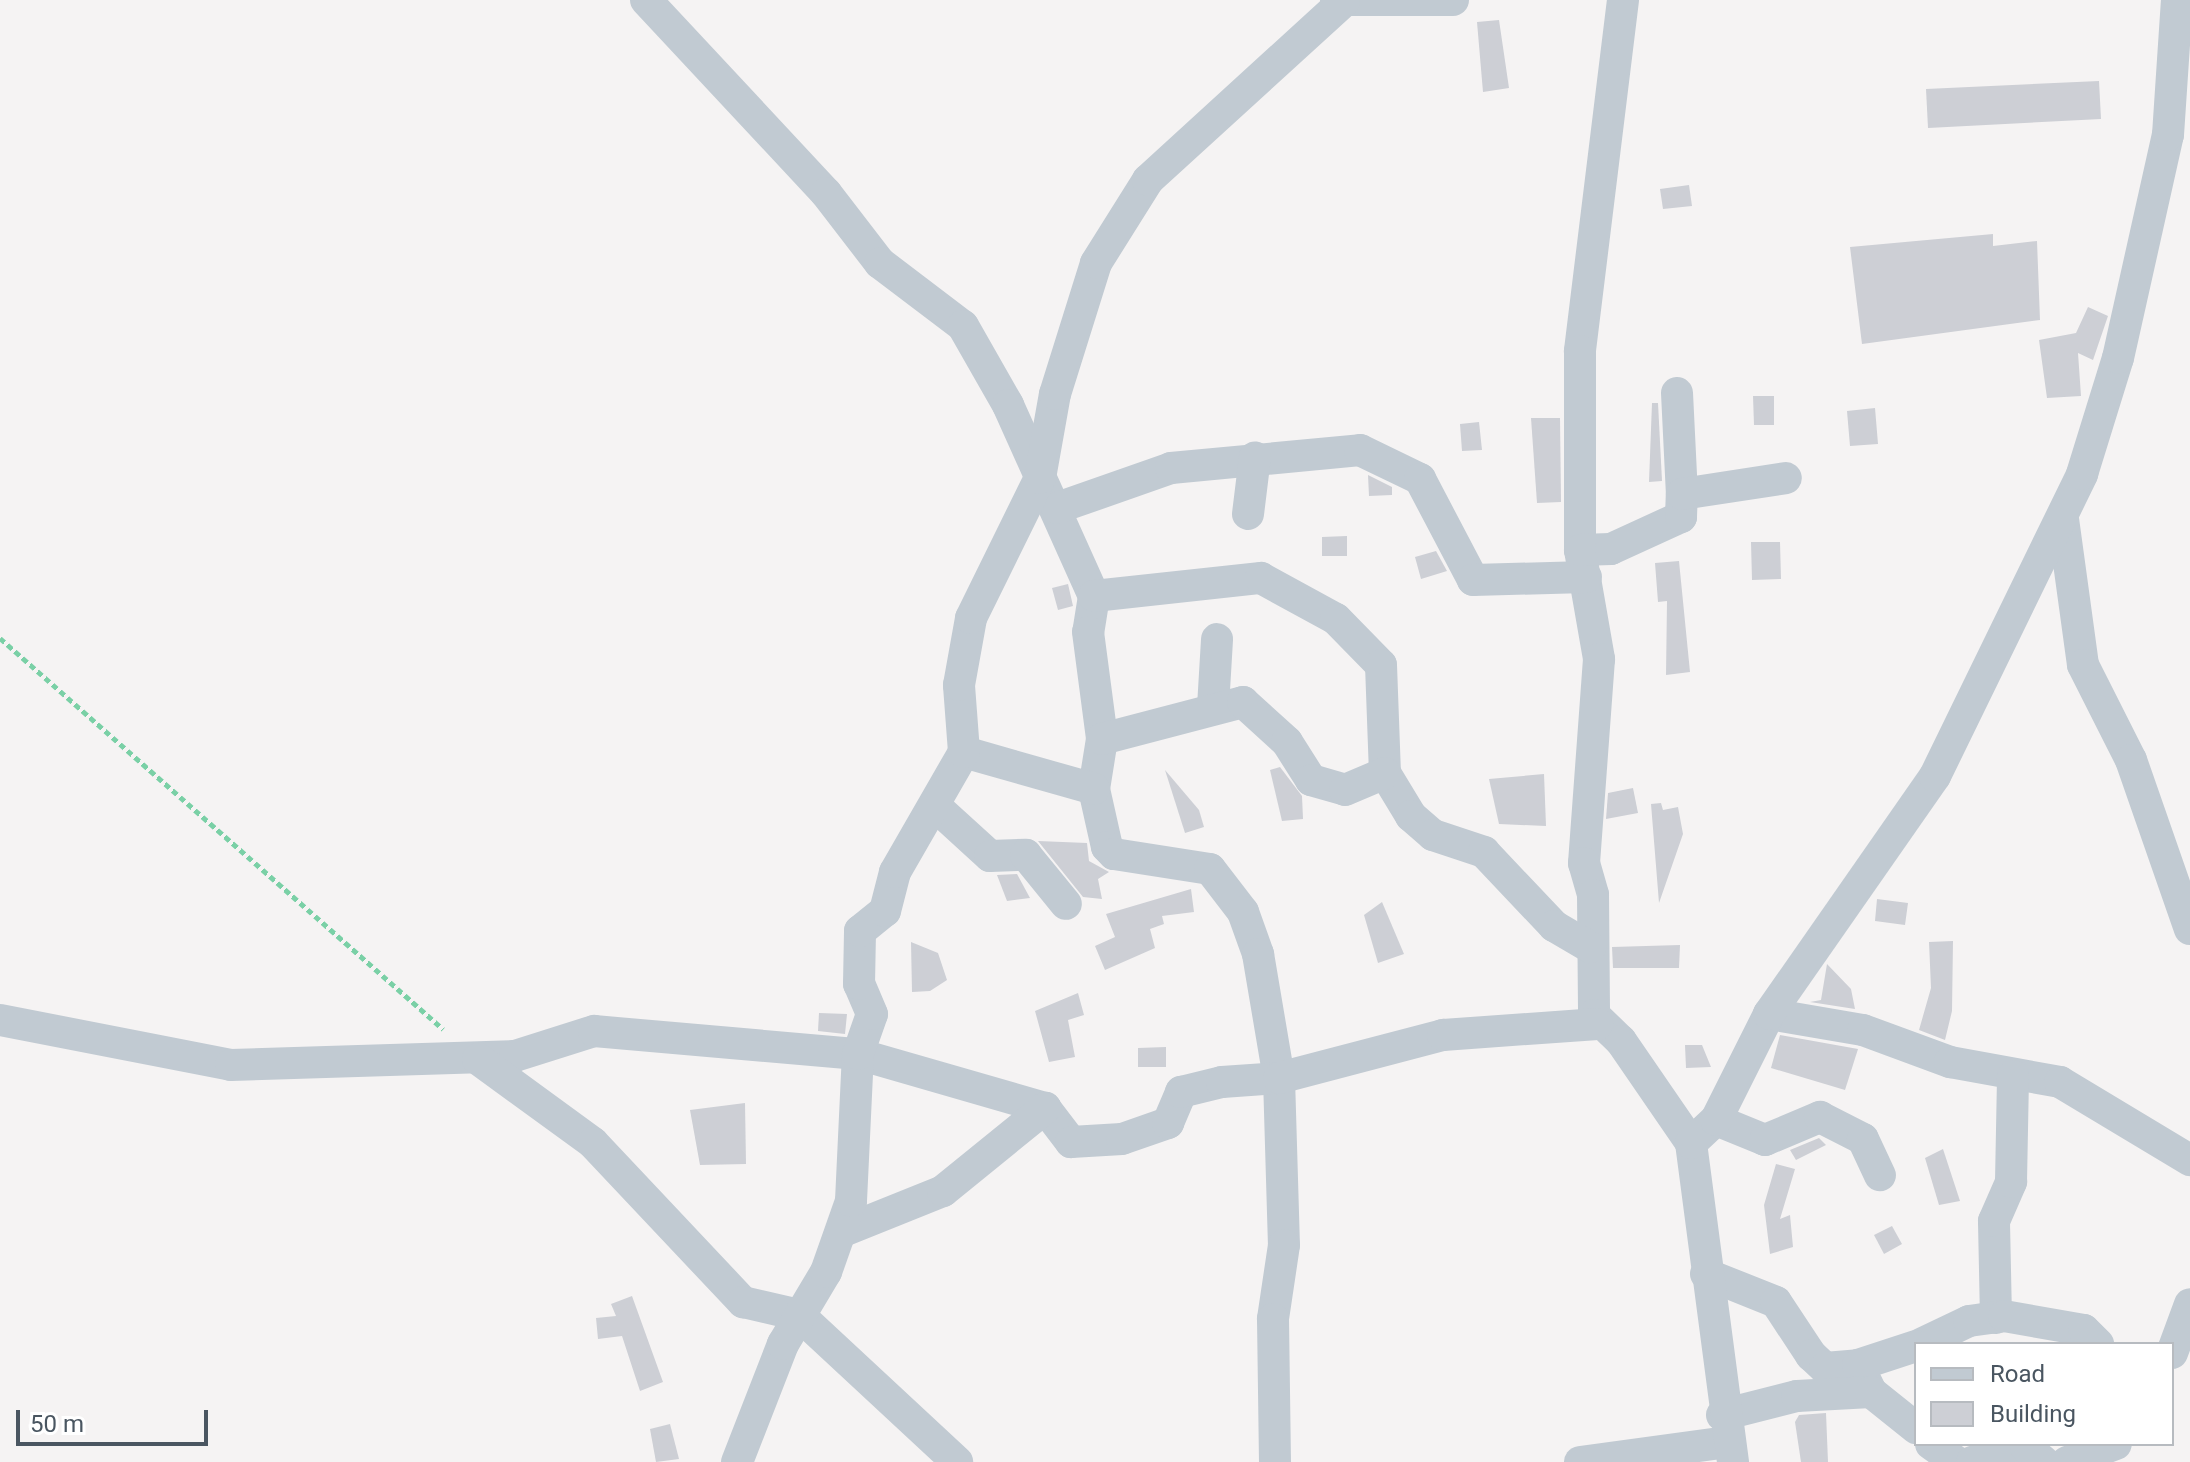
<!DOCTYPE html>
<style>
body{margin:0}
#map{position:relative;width:2190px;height:1462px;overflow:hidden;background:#f5f3f3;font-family:Roboto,sans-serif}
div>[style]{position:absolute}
.building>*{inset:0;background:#cdcfd5}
.path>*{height:5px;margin-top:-2.5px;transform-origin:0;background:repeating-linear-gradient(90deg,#7ad0a6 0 6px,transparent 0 10px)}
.minor>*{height:32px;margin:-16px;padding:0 16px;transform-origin:16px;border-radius:16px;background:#c1cad2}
span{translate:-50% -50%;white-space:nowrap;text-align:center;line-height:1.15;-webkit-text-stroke:8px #fff;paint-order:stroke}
.legend{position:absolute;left:1914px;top:1342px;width:260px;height:104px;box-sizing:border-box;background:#fff;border:2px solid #b7bbc0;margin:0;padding:10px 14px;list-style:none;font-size:24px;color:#4a5661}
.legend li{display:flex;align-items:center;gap:16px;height:40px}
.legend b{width:40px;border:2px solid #b7bbc0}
.scale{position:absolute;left:16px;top:1410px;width:192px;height:36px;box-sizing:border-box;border:4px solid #4a5661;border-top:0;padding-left:10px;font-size:24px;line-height:28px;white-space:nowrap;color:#4a5661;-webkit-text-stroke:6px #fff;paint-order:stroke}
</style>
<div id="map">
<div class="building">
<div style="clip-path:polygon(1499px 20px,1509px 88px,1483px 92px,1477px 22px)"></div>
<div style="clip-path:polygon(2099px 81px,2101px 119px,1928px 128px,1926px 89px)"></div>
<div style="clip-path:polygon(1689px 185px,1692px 206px,1663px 209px,1660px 189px)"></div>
<div style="clip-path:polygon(1993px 234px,1993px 246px,2037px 241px,2040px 320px,1862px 344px,1850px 247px)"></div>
<div style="clip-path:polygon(2088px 307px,2108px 316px,2093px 360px,2078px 353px,2081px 396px,2047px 398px,2039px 340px,2076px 333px)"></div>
<div style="clip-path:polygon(1753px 396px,1774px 396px,1774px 425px,1754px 425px)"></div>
<div style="clip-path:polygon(1652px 403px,1658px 403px,1662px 481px,1649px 482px)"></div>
<div style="clip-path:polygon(1875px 408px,1878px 444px,1850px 446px,1847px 411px)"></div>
<div style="clip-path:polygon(1531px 418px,1560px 418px,1561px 502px,1537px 503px)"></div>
<div style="clip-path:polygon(1479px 422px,1482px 450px,1462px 451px,1460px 424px)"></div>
<div style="clip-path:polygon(1368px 475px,1392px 487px,1392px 495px,1369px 496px)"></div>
<div style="clip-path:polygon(1347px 536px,1347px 556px,1322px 556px,1322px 537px)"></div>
<div style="clip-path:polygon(1751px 542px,1780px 542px,1781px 579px,1752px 580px)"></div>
<div style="clip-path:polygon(1436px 551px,1447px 571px,1421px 579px,1415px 557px)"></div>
<div style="clip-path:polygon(1679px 561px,1690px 672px,1666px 675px,1667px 601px,1658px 602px,1655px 563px)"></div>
<div style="clip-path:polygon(1068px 584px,1073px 606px,1058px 610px,1052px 588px)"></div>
<div style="clip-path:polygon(1280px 767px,1302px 796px,1303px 819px,1282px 821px,1270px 770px)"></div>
<div style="clip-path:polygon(1165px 770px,1199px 810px,1204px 827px,1185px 833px)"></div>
<div style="clip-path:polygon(1544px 774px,1546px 826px,1499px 824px,1489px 779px)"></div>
<div style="clip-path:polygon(1633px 788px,1638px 813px,1606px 819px,1608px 793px)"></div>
<div style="clip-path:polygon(1661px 803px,1663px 810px,1678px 807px,1683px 834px,1659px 903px,1651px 804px)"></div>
<div style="clip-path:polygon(1038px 841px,1087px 843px,1089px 861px,1109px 872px,1098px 879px,1102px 899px,1083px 897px)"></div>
<div style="clip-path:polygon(1017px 874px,1030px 898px,1007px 901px,997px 875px)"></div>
<div style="clip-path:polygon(1191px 889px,1194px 912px,1162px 916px,1164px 924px,1150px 929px,1155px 948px,1105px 970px,1095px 946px,1115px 937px,1106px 914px)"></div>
<div style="clip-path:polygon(1877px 899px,1908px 903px,1905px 925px,1875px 921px)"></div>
<div style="clip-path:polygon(1382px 902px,1404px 954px,1378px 963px,1364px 915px)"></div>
<div style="clip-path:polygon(1953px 941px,1952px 1011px,1945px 1040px,1919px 1030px,1931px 988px,1929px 942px)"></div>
<div style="clip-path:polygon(911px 942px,938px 953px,947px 980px,930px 991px,912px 992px)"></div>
<div style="clip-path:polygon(1680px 945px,1679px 968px,1613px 968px,1612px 947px)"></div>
<div style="clip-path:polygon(1827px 964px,1851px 989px,1855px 1009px,1810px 1002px,1821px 1000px)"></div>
<div style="clip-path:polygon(1078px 993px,1084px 1015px,1068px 1020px,1075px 1057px,1049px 1062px,1035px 1011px)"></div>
<div style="clip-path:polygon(819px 1013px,847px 1014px,845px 1034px,818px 1031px)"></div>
<div style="clip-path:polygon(1780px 1035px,1858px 1049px,1845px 1090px,1771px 1068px)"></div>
<div style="clip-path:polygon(1685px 1045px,1702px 1045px,1711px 1067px,1686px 1068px)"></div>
<div style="clip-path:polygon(1166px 1047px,1166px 1067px,1138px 1067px,1138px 1048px)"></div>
<div style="clip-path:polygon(745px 1103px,746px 1164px,700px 1165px,690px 1110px)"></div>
<div style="clip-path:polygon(1819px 1138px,1826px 1145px,1796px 1160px,1790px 1150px)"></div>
<div style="clip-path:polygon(1943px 1149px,1960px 1201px,1939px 1205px,1925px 1158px)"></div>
<div style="clip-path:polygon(1776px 1164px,1795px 1169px,1780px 1219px,1790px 1215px,1793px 1247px,1770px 1254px,1764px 1205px)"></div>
<div style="clip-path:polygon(1892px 1226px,1902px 1244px,1884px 1254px,1874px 1235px)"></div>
<div style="clip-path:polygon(632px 1296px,663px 1382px,640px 1391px,622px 1336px,598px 1339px,596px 1318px,616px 1316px,611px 1304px)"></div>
<div style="clip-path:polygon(1826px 1413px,1828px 1462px,1801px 1462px,1795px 1422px,1799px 1415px)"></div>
<div style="clip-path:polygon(670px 1424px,679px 1459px,656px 1462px,650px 1429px)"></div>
</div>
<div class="path">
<div style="left:0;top:638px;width:591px;rotate:41.43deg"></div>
</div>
<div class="minor">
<div style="left:646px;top:0;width:264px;rotate:47deg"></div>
<div style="left:826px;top:193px;width:88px;rotate:52.4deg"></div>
<div style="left:880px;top:263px;width:104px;rotate:37.2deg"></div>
<div style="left:963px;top:326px;width:91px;rotate:60.3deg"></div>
<div style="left:1008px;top:405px;width:209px;rotate:65.8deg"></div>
<div style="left:1094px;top:596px;width:36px;rotate:99deg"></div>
<div style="left:1088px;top:632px;width:108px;rotate:82.5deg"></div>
<div style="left:1102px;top:739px;width:51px;rotate:99.1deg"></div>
<div style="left:1094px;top:789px;width:59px;rotate:77.4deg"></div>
<div style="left:1107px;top:847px;width:10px;rotate:45deg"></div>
<div style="left:1114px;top:854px;width:97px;rotate:8.9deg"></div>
<div style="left:1210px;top:869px;width:54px;rotate:52.5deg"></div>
<div style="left:1243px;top:912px;width:45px;rotate:70.3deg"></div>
<div style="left:1258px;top:954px;width:126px;rotate:80.4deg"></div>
<div style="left:1279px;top:1078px;width:167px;rotate:88.3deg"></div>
<div style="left:1284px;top:1245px;width:75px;rotate:98.5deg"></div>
<div style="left:1273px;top:1319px;width:143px;rotate:89.2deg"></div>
<div style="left:1336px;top:0;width:117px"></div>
<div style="left:1623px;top:0;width:354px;rotate:97deg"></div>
<div style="left:1580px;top:351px;width:199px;rotate:90deg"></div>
<div style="left:1580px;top:550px;width:111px;rotate:80.1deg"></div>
<div style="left:1599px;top:659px;width:205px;rotate:94.2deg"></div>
<div style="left:1584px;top:863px;width:33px;rotate:74deg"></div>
<div style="left:1593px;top:895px;width:120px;rotate:89.5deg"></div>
<div style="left:1594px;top:1015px;width:37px;rotate:44deg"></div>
<div style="left:1621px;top:1041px;width:124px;rotate:55.5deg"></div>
<div style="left:1677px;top:393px;width:101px;rotate:87.2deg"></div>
<div style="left:1057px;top:508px;width:121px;rotate:-19.3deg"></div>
<div style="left:1171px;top:468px;width:190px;rotate:-5.4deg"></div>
<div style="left:1360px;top:450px;width:67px;rotate:25.8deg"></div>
<div style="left:1420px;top:479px;width:114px;rotate:62.3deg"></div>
<div style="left:1473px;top:580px;width:113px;rotate:-1.5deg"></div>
<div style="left:1248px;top:514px;width:57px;rotate:-83deg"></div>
<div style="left:2063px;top:519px;width:147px;rotate:82.2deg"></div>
<div style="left:2083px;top:665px;width:106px;rotate:63.2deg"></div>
<div style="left:2131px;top:760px;width:179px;rotate:70.8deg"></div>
<div style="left:1580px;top:550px;width:31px;rotate:-2deg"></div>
<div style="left:1611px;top:549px;width:77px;rotate:-24.6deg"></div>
<div style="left:1681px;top:517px;width:23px;rotate:-88deg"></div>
<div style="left:1682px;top:494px;width:105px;rotate:-8.7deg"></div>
<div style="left:1094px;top:596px;width:168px;rotate:-6.2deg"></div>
<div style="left:1261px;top:578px;width:85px;rotate:28.7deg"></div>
<div style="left:1336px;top:619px;width:64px;rotate:45.6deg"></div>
<div style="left:1381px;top:665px;width:108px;rotate:87.9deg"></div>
<div style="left:1385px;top:773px;width:50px;rotate:58.8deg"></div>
<div style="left:1411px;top:816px;width:29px;rotate:41deg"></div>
<div style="left:1433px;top:835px;width:54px;rotate:18.4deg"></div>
<div style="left:1484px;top:852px;width:102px;rotate:46.6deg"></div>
<div style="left:1554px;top:926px;width:42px;rotate:30.3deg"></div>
<div style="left:1213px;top:707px;width:68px;rotate:-86.6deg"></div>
<div style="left:1102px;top:739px;width:146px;rotate:-14.7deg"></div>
<div style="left:1243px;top:702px;width:59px;rotate:42.3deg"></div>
<div style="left:1287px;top:742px;width:45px;rotate:57.7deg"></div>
<div style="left:1311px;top:780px;width:35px;rotate:16deg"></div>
<div style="left:1345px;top:790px;width:43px;rotate:-23deg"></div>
<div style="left:964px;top:752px;width:135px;rotate:15.9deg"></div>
<div style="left:935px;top:806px;width:74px;rotate:42.3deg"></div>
<div style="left:990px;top:856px;width:36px;rotate:-2deg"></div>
<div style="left:1026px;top:855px;width:63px;rotate:50.8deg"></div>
<div style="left:1769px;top:1014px;width:95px;rotate:9.7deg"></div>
<div style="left:1863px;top:1030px;width:93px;rotate:20.2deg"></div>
<div style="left:1950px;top:1062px;width:112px;rotate:10.3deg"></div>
<div style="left:2060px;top:1082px;width:152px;rotate:31deg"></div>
<div style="left:0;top:1020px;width:235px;rotate:11deg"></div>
<div style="left:231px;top:1065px;width:284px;rotate:-1.8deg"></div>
<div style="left:515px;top:1056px;width:83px;rotate:-17.6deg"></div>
<div style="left:594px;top:1031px;width:265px;rotate:5deg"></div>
<div style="left:858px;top:1054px;width:195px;rotate:16.1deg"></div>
<div style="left:1045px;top:1108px;width:43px;rotate:52.6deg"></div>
<div style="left:1071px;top:1142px;width:51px;rotate:-3.4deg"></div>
<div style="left:1122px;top:1139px;width:49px;rotate:-19.2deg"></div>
<div style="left:1168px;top:1123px;width:34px;rotate:-67deg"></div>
<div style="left:1181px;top:1092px;width:42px;rotate:-13.7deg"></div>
<div style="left:1222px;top:1082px;width:57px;rotate:-4deg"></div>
<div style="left:1279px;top:1078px;width:170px;rotate:-14.7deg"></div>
<div style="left:1443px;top:1035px;width:155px;rotate:-4.1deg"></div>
<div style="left:478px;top:1059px;width:142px;rotate:36.1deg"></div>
<div style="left:593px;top:1143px;width:219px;rotate:46.7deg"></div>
<div style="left:743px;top:1302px;width:57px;rotate:13.1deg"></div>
<div style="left:799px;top:1315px;width:216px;rotate:42.9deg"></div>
<div style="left:1716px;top:1120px;width:53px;rotate:22.2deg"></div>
<div style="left:1765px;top:1140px;width:60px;rotate:-22.7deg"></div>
<div style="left:1820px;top:1117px;width:48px;rotate:27.1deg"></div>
<div style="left:1863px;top:1139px;width:40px;rotate:65deg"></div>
<div style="left:841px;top:1232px;width:110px;rotate:-21.9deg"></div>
<div style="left:943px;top:1191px;width:132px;rotate:-39.1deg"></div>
<div style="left:1706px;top:1274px;width:75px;rotate:21.8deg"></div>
<div style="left:1776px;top:1302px;width:64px;rotate:56.6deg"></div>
<div style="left:1811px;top:1355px;width:19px;rotate:43deg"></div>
<div style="left:1825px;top:1368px;width:33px;rotate:-5deg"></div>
<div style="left:1858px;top:1365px;width:30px;rotate:64deg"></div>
<div style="left:1996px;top:1318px;width:97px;rotate:-91.2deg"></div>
<div style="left:1994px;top:1221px;width:43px;rotate:-66.4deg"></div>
<div style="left:2011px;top:1182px;width:106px;rotate:-88.9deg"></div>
<div style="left:1921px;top:1344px;width:53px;rotate:-25.6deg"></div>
<div style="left:1969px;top:1321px;width:35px;rotate:-8deg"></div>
<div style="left:2004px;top:1316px;width:81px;rotate:9.9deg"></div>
<div style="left:2084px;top:1330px;width:20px;rotate:45deg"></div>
<div style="left:2172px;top:1353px;width:52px;rotate:-69.8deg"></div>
<div style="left:1858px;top:1365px;width:61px;rotate:-18.1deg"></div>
<div style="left:1722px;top:1415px;width:77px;rotate:-14.2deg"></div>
<div style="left:1797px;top:1396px;width:74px;rotate:-3.1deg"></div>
<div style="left:1871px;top:1392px;width:58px;rotate:38.7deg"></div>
<div style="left:1931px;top:1444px;width:32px;rotate:35deg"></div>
<div style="left:737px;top:1462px;width:127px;rotate:-68.7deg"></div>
<div style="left:783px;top:1344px;width:84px;rotate:-59.2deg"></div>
<div style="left:826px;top:1272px;width:75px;rotate:-70.6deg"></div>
<div style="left:851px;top:1201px;width:147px;rotate:-87.3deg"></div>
<div style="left:858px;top:1054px;width:42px;rotate:-70.7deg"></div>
<div style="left:872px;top:1014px;width:33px;rotate:-113deg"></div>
<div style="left:859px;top:984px;width:53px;rotate:-88.9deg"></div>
<div style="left:860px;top:931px;width:32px;rotate:-39deg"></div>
<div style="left:885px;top:911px;width:40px;rotate:-75.6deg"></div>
<div style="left:895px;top:872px;width:138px;rotate:-60.1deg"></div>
<div style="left:964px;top:752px;width:67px;rotate:-94.3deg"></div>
<div style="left:959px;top:685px;width:68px;rotate:-79.8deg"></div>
<div style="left:971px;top:618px;width:156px;rotate:-63.8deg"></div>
<div style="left:1040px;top:478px;width:85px;rotate:-79.9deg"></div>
<div style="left:1055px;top:394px;width:137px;rotate:-72.6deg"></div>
<div style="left:1096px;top:263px;width:98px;rotate:-57.9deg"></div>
<div style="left:1148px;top:180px;width:265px;rotate:-42.4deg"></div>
<div style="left:1580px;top:1462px;width:148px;rotate:-7.7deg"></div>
<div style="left:1733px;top:1462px;width:322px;rotate:-97.5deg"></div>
<div style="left:1691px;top:1143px;width:34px;rotate:-43deg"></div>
<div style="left:1716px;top:1120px;width:119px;rotate:-63.4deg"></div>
<div style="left:1769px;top:1014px;width:290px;rotate:-55.1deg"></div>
<div style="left:1935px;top:776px;width:336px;rotate:-64deg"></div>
<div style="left:2082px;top:474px;width:121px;rotate:-72.8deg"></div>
<div style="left:2118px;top:358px;width:229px;rotate:-77.4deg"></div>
<div style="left:2168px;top:135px;width:135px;rotate:-86.2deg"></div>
<div style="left:1972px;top:1462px;width:56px;rotate:-15.5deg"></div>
<div style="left:2026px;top:1447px;width:23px;rotate:40deg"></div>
<div style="left:2067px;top:1462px;width:52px;rotate:-20.2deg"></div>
</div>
<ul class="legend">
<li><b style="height:10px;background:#c1cad2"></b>Road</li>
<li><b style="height:22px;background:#cdcfd5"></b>Building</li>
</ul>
<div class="scale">50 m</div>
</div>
